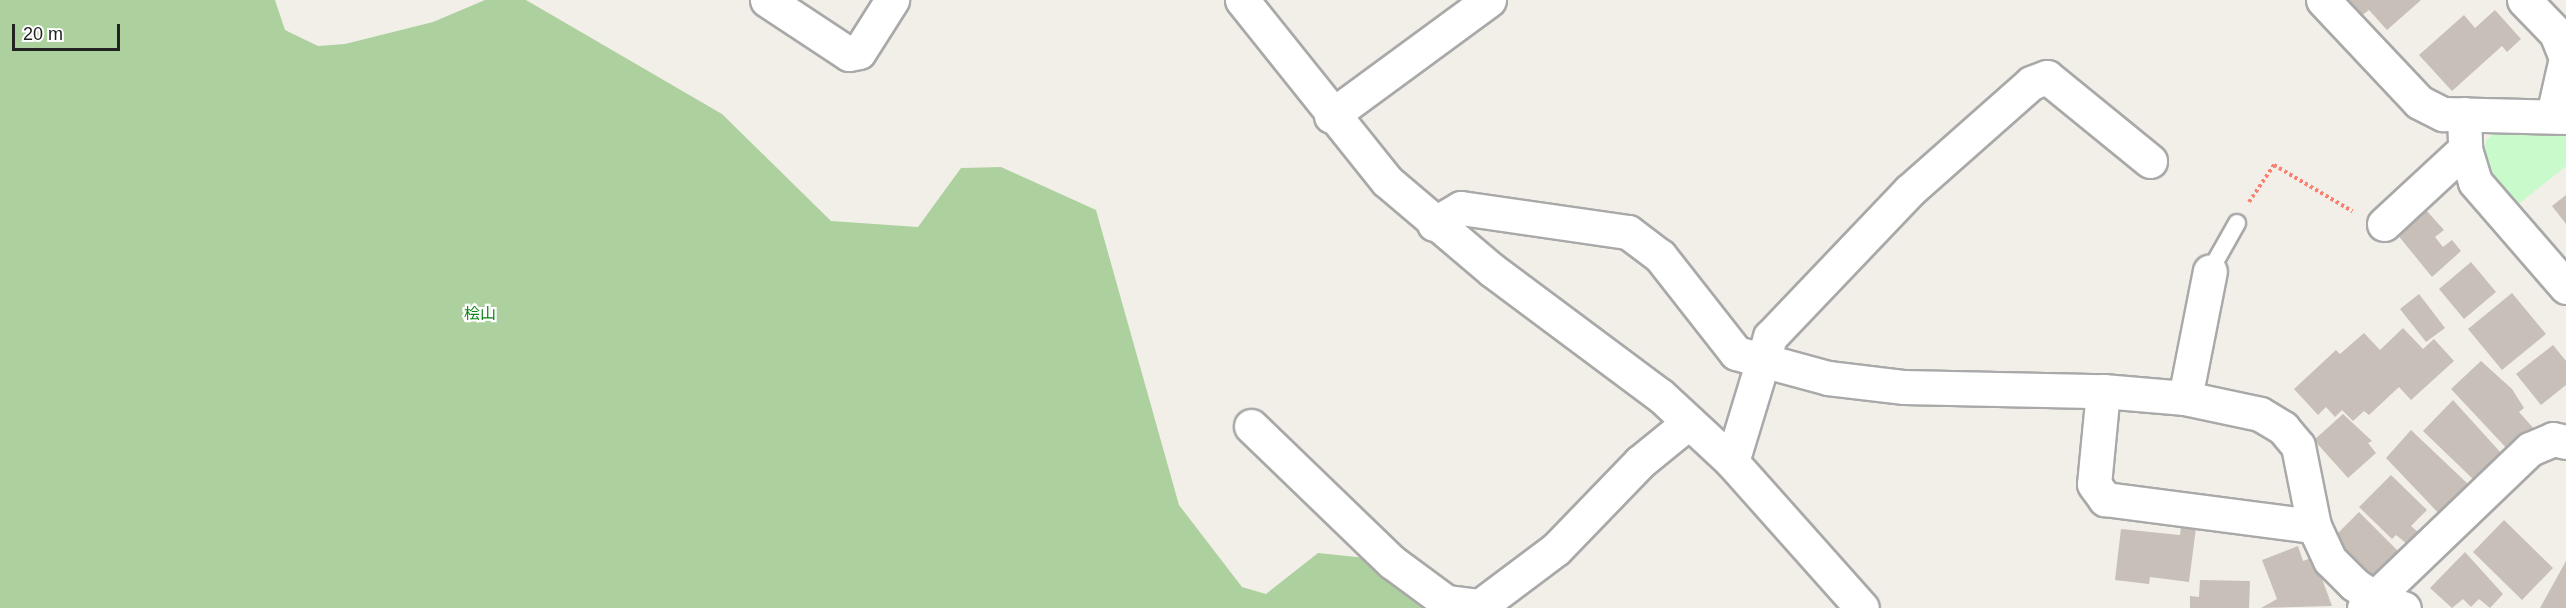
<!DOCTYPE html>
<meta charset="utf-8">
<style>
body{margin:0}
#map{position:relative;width:2566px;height:608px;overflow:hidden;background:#f2efe9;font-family:Helvetica,"Noto Sans JP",sans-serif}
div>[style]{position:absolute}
.forest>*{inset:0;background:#add19e}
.park>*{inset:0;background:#c8facc}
.building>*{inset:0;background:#c7bfb8}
.path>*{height:4px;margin-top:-2px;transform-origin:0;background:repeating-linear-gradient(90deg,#fa8072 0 3px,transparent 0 6px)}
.roads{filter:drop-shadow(2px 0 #a9a9a9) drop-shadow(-2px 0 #a9a9a9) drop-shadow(0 2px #a9a9a9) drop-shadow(0 -2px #a9a9a9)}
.lane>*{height:16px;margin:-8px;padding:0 8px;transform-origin:8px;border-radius:8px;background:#fff}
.street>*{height:33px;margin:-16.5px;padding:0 16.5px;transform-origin:16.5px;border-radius:16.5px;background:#fff}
span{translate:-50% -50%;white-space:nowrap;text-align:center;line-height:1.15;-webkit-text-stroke:4.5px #fff;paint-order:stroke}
.park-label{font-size:16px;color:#0c8416}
.scale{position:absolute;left:12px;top:24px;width:108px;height:27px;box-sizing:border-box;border:3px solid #222;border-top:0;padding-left:8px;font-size:18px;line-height:21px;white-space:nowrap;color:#222;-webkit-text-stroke:4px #fff;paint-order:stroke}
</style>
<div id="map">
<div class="forest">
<div style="clip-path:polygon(0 0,275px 0,285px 30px,318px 46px,345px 44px,433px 22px,485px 0,526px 0,722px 114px,831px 221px,918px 227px,961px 168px,1001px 167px,1096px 210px,1179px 505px,1242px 587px,1266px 594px,1318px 553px,1366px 558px,1433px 608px,0 608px)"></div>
</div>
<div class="park">
<div style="clip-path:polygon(2500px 129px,2566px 136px,2566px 166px,2515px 207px,2484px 167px,2486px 140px)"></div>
</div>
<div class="building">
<div style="clip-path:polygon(2347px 0,2421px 0,2387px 30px,2369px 10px,2361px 16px)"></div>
<div style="clip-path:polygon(2495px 10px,2521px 39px,2507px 52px,2502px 46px,2452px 91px,2419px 55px,2464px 15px,2475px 28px)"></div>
<div style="clip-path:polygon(2566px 195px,2566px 224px,2552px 206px)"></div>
<div style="clip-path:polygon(2426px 210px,2444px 230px,2435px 237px,2443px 247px,2452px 240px,2461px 251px,2432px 277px,2397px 234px)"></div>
<div style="clip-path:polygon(2471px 262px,2496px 292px,2464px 319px,2439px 289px)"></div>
<div style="clip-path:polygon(2512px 293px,2546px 334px,2502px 370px,2468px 329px)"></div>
<div style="clip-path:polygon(2419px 294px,2445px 328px,2426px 342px,2400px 309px)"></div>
<div style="clip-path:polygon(2403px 328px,2423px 349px,2434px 339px,2454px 361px,2411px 400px,2399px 387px,2369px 415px,2364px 411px,2353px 421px,2342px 410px,2335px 417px,2326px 407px,2318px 415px,2294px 389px,2336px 350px,2340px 354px,2364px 333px,2380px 350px)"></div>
<div style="clip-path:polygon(2553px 345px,2566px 361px,2566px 385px,2541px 405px,2516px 374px)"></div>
<div style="clip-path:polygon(2481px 361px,2512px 389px,2524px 408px,2519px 412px,2536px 431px,2511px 453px,2451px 389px)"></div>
<div style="clip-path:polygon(2453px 400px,2501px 453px,2475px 481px,2423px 431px)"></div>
<div style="clip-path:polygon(2343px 414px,2372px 441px,2368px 443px,2376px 453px,2348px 478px,2314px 440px)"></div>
<div style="clip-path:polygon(2411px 430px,2469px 485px,2445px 520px,2386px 458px)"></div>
<div style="clip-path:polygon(2391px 475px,2427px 510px,2411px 526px,2418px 532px,2407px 544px,2396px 535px,2392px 539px,2359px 507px)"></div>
<div style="clip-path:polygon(2359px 512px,2399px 552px,2374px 579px,2334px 537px)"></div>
<div style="clip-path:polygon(2504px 520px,2553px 568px,2522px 600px,2473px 552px)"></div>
<div style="clip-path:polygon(2181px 526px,2196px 528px,2189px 582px,2150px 577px,2149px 584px,2115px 580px,2121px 529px,2180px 535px)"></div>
<div style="clip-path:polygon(2298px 546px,2303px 561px,2314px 557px,2332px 606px,2261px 608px,2277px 599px,2262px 560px)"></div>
<div style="clip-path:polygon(2465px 552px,2503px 594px,2490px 608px,2479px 599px,2471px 607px,2463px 599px,2452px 608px,2430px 588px)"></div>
<div style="clip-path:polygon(2566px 561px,2566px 608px,2540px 608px)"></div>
<div style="clip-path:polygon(2200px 580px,2250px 581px,2249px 608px,2190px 608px,2190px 596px,2199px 597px)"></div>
</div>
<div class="path">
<div style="left:2249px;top:202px;width:45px;rotate:-56deg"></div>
<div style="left:2274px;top:165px;width:91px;rotate:30.5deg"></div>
</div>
<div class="roads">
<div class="lane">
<div style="left:2210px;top:271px;width:55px;rotate:-60.6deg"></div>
</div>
<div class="street">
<div style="left:767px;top:0;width:98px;rotate:33.4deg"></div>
<div style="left:849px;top:54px;width:10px;rotate:-11deg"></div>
<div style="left:859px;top:52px;width:62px;rotate:-57.6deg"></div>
<div style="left:1242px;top:0;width:232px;rotate:51.3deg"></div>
<div style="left:1387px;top:181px;width:138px;rotate:40.3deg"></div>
<div style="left:1492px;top:270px;width:209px;rotate:36.7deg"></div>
<div style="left:1660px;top:395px;width:98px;rotate:42.9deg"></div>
<div style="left:1732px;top:462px;width:195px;rotate:48.3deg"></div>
<div style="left:2323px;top:0;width:140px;rotate:46.7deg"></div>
<div style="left:2419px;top:102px;width:27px;rotate:27deg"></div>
<div style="left:2443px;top:114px;width:123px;rotate:1.4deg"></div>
<div style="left:2524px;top:0;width:46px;rotate:45.9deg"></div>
<div style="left:2556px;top:33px;width:27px;rotate:68deg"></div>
<div style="left:2566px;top:58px;width:58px;rotate:102.8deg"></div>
<div style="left:2464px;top:114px;width:35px;rotate:88deg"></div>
<div style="left:2465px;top:149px;width:34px;rotate:73deg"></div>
<div style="left:2475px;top:182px;width:139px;rotate:49.1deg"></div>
<div style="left:1331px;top:116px;width:196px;rotate:-36.3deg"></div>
<div style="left:1434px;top:224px;width:31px;rotate:-31deg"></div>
<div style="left:1461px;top:208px;width:169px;rotate:8.2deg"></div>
<div style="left:1628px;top:232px;width:40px;rotate:37deg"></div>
<div style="left:1660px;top:256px;width:123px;rotate:51.9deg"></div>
<div style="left:1736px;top:353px;width:95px;rotate:15.2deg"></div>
<div style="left:1828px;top:378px;width:77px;rotate:6.8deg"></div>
<div style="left:1904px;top:387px;width:199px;rotate:1.2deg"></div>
<div style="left:2103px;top:391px;width:82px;rotate:4.9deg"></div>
<div style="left:2185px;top:398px;width:77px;rotate:12deg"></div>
<div style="left:2260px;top:414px;width:27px;rotate:31deg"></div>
<div style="left:2283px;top:428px;width:23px;rotate:50deg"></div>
<div style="left:2298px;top:446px;width:82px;rotate:78.7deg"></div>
<div style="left:2314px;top:526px;width:38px;rotate:65deg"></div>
<div style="left:2330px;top:560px;width:34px;rotate:45deg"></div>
<div style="left:2354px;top:584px;width:28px;rotate:35deg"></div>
<div style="left:2377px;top:600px;width:28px;rotate:17deg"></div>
<div style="left:2384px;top:224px;width:110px;rotate:-42.8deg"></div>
<div style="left:2103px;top:391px;width:93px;rotate:95.5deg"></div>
<div style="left:2094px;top:484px;width:19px;rotate:54deg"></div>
<div style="left:2105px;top:499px;width:211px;rotate:7.4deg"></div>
<div style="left:2185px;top:398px;width:129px;rotate:-78.9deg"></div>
<div style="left:1251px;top:426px;width:196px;rotate:44deg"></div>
<div style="left:1392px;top:562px;width:67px;rotate:36.5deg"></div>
<div style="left:1446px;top:602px;width:34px;rotate:7deg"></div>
<div style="left:1480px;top:606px;width:95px;rotate:-36.9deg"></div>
<div style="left:1556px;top:549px;width:121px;rotate:-46deg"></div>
<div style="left:1640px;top:462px;width:63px;rotate:-39.2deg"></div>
<div style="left:1732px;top:462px;width:131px;rotate:-73.1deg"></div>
<div style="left:1770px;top:337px;width:202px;rotate:-46.4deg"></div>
<div style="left:1909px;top:191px;width:163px;rotate:-41.5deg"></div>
<div style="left:2031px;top:83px;width:17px;rotate:-21deg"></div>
<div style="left:2047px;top:77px;width:133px;rotate:39.2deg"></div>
<div style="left:2364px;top:608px;width:230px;rotate:-43.8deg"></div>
<div style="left:2530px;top:449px;width:25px;rotate:-23deg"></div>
<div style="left:2553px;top:439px;width:13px;rotate:13deg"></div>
</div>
</div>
<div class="park-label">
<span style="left:480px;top:314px">桧山</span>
</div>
<div class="scale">20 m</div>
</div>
